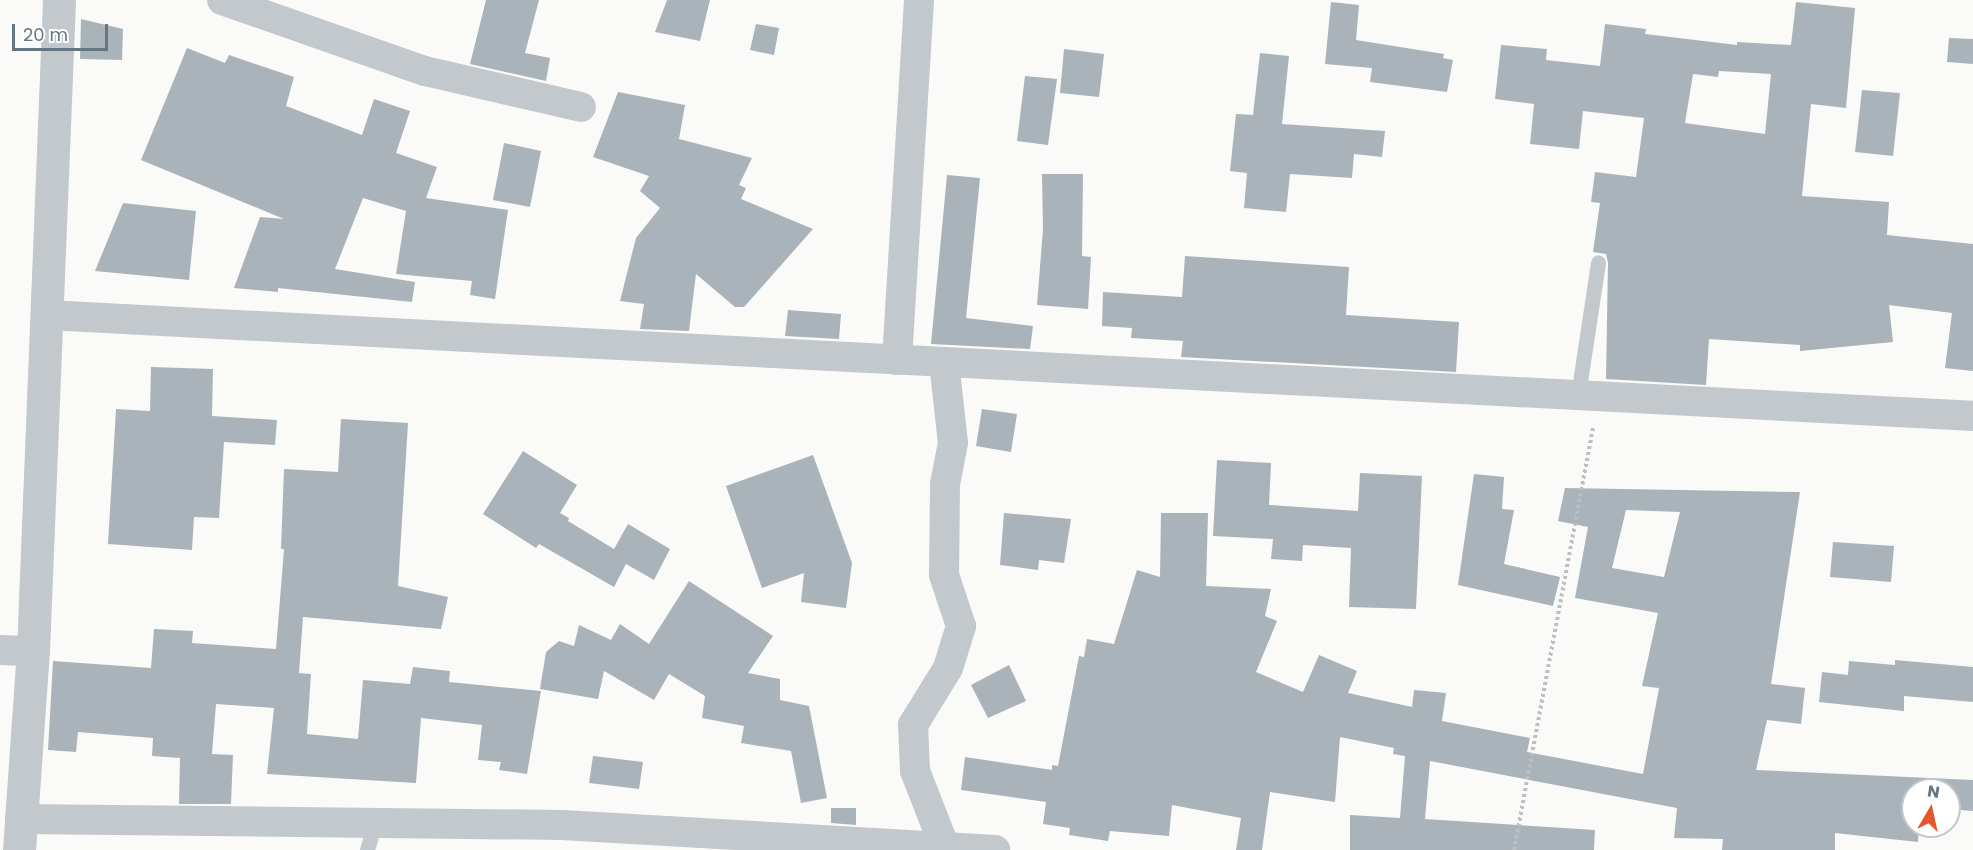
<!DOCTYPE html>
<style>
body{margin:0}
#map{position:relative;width:1973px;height:850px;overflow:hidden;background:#fafaf8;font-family:Poppins,sans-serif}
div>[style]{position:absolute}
.building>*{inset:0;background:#aab3b9}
.path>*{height:4px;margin-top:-2px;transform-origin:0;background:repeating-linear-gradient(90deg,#bbbfc2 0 3px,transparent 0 6px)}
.service>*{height:15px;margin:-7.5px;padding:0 7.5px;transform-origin:7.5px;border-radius:7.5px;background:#c3c8cc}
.minor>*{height:30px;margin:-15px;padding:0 15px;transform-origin:15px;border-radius:15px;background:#c3c8cc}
.tertiary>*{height:33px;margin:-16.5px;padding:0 16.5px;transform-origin:16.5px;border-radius:16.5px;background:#c3c8cc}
span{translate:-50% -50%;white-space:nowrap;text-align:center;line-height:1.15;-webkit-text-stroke:6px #fff;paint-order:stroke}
.north{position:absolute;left:1901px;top:778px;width:60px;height:60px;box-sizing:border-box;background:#fff;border:2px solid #c1c8cd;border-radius:50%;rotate:9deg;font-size:16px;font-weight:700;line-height:24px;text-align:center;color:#657683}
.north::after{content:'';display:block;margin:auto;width:21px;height:27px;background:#e4572e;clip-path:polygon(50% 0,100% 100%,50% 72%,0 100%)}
.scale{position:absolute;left:12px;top:24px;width:96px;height:27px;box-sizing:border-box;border:3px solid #657683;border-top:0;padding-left:8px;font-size:18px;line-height:21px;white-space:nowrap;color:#657683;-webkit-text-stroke:4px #fff;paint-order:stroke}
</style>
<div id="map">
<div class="building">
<div style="clip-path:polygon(486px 0,539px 0,525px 53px,550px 58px,546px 81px,470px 64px)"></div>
<div style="clip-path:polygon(667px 0,710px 0,700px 41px,655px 32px)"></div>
<div style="clip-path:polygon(1331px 2px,1359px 5px,1356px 40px,1444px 54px,1443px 58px,1453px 60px,1447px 92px,1370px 82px,1372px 68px,1325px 64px)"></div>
<div style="clip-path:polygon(evenodd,1796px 2px,1855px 8px,1846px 108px,1811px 104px,1802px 196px,1889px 202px,1887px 235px,1973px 244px,1973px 371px,1945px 368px,1952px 313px,1889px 305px,1893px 342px,1800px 351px,1800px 345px,1709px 339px,1706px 385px,1606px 379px,1608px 263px,1606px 254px,1593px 252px,1600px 203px,1591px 202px,1595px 172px,1636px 177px,1644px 118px,1583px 111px,1579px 149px,1530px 144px,1534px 104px,1495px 99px,1501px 45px,1547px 49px,1546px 60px,1600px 66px,1605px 24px,1646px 29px,1645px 34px,1737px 45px,1737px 42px,1791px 45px,1796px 2px,1719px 71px,1771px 74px,1765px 134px,1685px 123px,1693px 74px,1718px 77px,1719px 71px)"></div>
<div style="clip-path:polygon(81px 19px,123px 29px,122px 60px,80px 59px)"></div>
<div style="clip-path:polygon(756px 24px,779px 28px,774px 55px,750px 50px)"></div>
<div style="clip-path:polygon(1949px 38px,1973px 39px,1973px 64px,1947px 62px)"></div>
<div style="clip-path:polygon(187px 48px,225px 63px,229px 55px,294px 77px,286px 106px,362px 135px,374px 99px,410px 111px,396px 153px,437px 167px,426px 198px,508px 210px,495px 299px,470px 295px,472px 281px,396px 274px,406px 211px,363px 198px,335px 269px,415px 282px,412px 302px,278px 288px,278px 292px,234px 288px,260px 217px,284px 219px,141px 160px)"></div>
<div style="clip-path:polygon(1064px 49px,1104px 54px,1099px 97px,1060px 93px)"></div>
<div style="clip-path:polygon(1260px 53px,1289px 56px,1282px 124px,1385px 131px,1382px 157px,1354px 154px,1352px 178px,1290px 174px,1286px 212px,1244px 208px,1247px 173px,1230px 171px,1236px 114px,1253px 115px)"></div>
<div style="clip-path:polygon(1025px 76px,1057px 79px,1048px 145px,1017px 141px)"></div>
<div style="clip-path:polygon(1862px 90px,1900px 93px,1893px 156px,1855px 152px)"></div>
<div style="clip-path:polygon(618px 92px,685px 105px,679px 139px,752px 158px,739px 185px,746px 188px,741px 199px,813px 229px,744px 307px,735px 307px,696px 274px,689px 331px,640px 329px,644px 304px,620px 301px,636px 238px,660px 208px,640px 191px,649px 176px,593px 157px)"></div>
<div style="clip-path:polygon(504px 143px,541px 151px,530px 207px,493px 200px)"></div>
<div style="clip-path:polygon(1042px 174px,1083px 174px,1082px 256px,1091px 257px,1088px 309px,1037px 305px,1043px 229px)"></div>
<div style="clip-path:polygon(947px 175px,980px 178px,966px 318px,1033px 326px,1030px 349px,931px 344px)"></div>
<div style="clip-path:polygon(123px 203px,196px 211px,189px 280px,95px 271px)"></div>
<div style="clip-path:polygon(1185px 256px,1349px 267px,1346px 315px,1459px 322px,1456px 372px,1181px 357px,1183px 341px,1131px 338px,1132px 328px,1102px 326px,1103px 292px,1182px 297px)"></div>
<div style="clip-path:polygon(788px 310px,841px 314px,839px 339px,785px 336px)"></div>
<div style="clip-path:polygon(151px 367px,213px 369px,212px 416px,277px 420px,275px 445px,224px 442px,219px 518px,194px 517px,192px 550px,108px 544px,116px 409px,150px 411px)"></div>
<div style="clip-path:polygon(982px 409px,1017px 414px,1011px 452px,976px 446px)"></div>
<div style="clip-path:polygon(341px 419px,408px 423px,398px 586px,448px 597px,441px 629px,303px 617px,299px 673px,311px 674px,307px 734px,358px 739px,363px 680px,410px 684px,413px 667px,450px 671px,449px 682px,541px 691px,527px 774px,499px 770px,501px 762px,478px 760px,482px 725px,421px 718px,416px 783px,267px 774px,274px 708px,216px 704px,212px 754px,233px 755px,231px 804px,179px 804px,180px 758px,152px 756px,153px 738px,78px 732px,76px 752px,48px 750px,53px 661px,151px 668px,154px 629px,193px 631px,192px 643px,276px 649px,284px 549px,281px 549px,284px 469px,338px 472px)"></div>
<div style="clip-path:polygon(523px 451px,577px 485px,560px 513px,569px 518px,568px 521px,614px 549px,628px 524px,670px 549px,654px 580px,626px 564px,614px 587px,539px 544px,536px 548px,483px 514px)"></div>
<div style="clip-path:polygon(813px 455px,852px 563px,846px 608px,801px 602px,804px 573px,762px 588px,726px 486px)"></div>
<div style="clip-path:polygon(1217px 460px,1271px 463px,1269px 505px,1358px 511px,1360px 473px,1422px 476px,1416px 609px,1349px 607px,1351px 548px,1303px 545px,1302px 561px,1271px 559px,1273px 539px,1213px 536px)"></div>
<div style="clip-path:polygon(1474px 474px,1504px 477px,1502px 509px,1514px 510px,1504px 564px,1560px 577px,1553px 606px,1458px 585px)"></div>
<div style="clip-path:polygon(evenodd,1565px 488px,1800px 492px,1771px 684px,1805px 688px,1801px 724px,1767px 720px,1756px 770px,1973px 780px,1973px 811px,1949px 809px,1949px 790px,1913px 790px,1913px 826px,1919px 826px,1918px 842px,1835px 833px,1835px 850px,1722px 850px,1723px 839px,1674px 838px,1677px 808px,1430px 761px,1425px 819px,1595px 830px,1594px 850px,1350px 850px,1350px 815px,1400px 818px,1405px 756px,1393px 754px,1394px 748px,1340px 737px,1335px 802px,1270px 792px,1262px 850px,1236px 850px,1241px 818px,1172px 805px,1169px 836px,1110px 831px,1108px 841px,1069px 835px,1070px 828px,1043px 824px,1046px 802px,961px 790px,965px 757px,1052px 770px,1052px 765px,1058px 766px,1079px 656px,1084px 657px,1087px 639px,1114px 644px,1137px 570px,1160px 577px,1161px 513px,1208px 513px,1206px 586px,1271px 589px,1265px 616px,1277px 621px,1256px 672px,1303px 692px,1319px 655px,1357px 671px,1348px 693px,1412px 707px,1414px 690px,1446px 693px,1442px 721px,1530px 738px,1527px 752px,1643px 774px,1659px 688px,1642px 686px,1658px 613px,1575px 598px,1588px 527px,1558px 521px,1565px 488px,1626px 510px,1680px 512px,1664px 577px,1612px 568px,1626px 510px)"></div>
<div style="clip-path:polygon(1004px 513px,1071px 519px,1064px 563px,1039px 560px,1038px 570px,1000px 565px)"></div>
<div style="clip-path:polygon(1833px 542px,1894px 546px,1891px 582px,1830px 577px)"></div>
<div style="clip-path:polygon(689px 581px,773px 636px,748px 673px,780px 679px,780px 700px,809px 706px,827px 798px,801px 803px,791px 751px,741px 743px,744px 726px,702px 718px,705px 696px,669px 674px,654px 700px,604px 671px,598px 699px,540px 689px,546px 652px,559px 641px,574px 646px,579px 625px,611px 640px,620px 624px,649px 644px)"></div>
<div style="clip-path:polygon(1895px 660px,1973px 667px,1973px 702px,1904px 696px,1904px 711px,1819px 702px,1822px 672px,1848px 675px,1849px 661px,1895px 665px)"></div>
<div style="clip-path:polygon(1009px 665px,1026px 701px,988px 718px,971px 685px)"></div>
<div style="clip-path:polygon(593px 756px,643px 762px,639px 789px,589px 783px)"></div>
<div style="clip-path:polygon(831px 808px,856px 808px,856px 825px,831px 823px)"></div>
</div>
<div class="path">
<div style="left:1514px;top:850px;width:431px;rotate:-79.4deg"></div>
</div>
<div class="service">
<div style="left:1578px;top:395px;width:134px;rotate:-81.4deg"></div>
<div style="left:367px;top:850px;width:25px;rotate:-74deg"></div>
</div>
<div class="minor">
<div style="left:222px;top:0;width:215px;rotate:19.3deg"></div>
<div style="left:425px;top:71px;width:160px;rotate:13deg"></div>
<div style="left:48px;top:315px;width:1928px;rotate:3deg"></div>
<div style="left:897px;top:360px;width:361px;rotate:-86.5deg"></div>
<div style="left:944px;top:362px;width:81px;rotate:83.7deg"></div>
<div style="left:953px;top:443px;width:42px;rotate:101deg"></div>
<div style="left:945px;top:484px;width:91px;rotate:90.6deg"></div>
<div style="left:944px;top:575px;width:54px;rotate:71.6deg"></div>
<div style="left:961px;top:626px;width:44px;rotate:107.2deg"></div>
<div style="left:948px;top:668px;width:67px;rotate:121.6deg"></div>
<div style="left:913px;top:725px;width:46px;rotate:87.5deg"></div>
<div style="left:915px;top:771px;width:85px;rotate:68.6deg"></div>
<div style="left:0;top:650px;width:33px;rotate:2deg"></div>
<div style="left:20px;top:819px;width:542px;rotate:0.63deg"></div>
<div style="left:562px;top:825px;width:434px;rotate:3.3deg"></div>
</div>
<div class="tertiary">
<div style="left:19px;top:850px;width:199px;rotate:-86deg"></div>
<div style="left:33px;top:651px;width:652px;rotate:-87.71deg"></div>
</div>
<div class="north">N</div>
<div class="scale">20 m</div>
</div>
